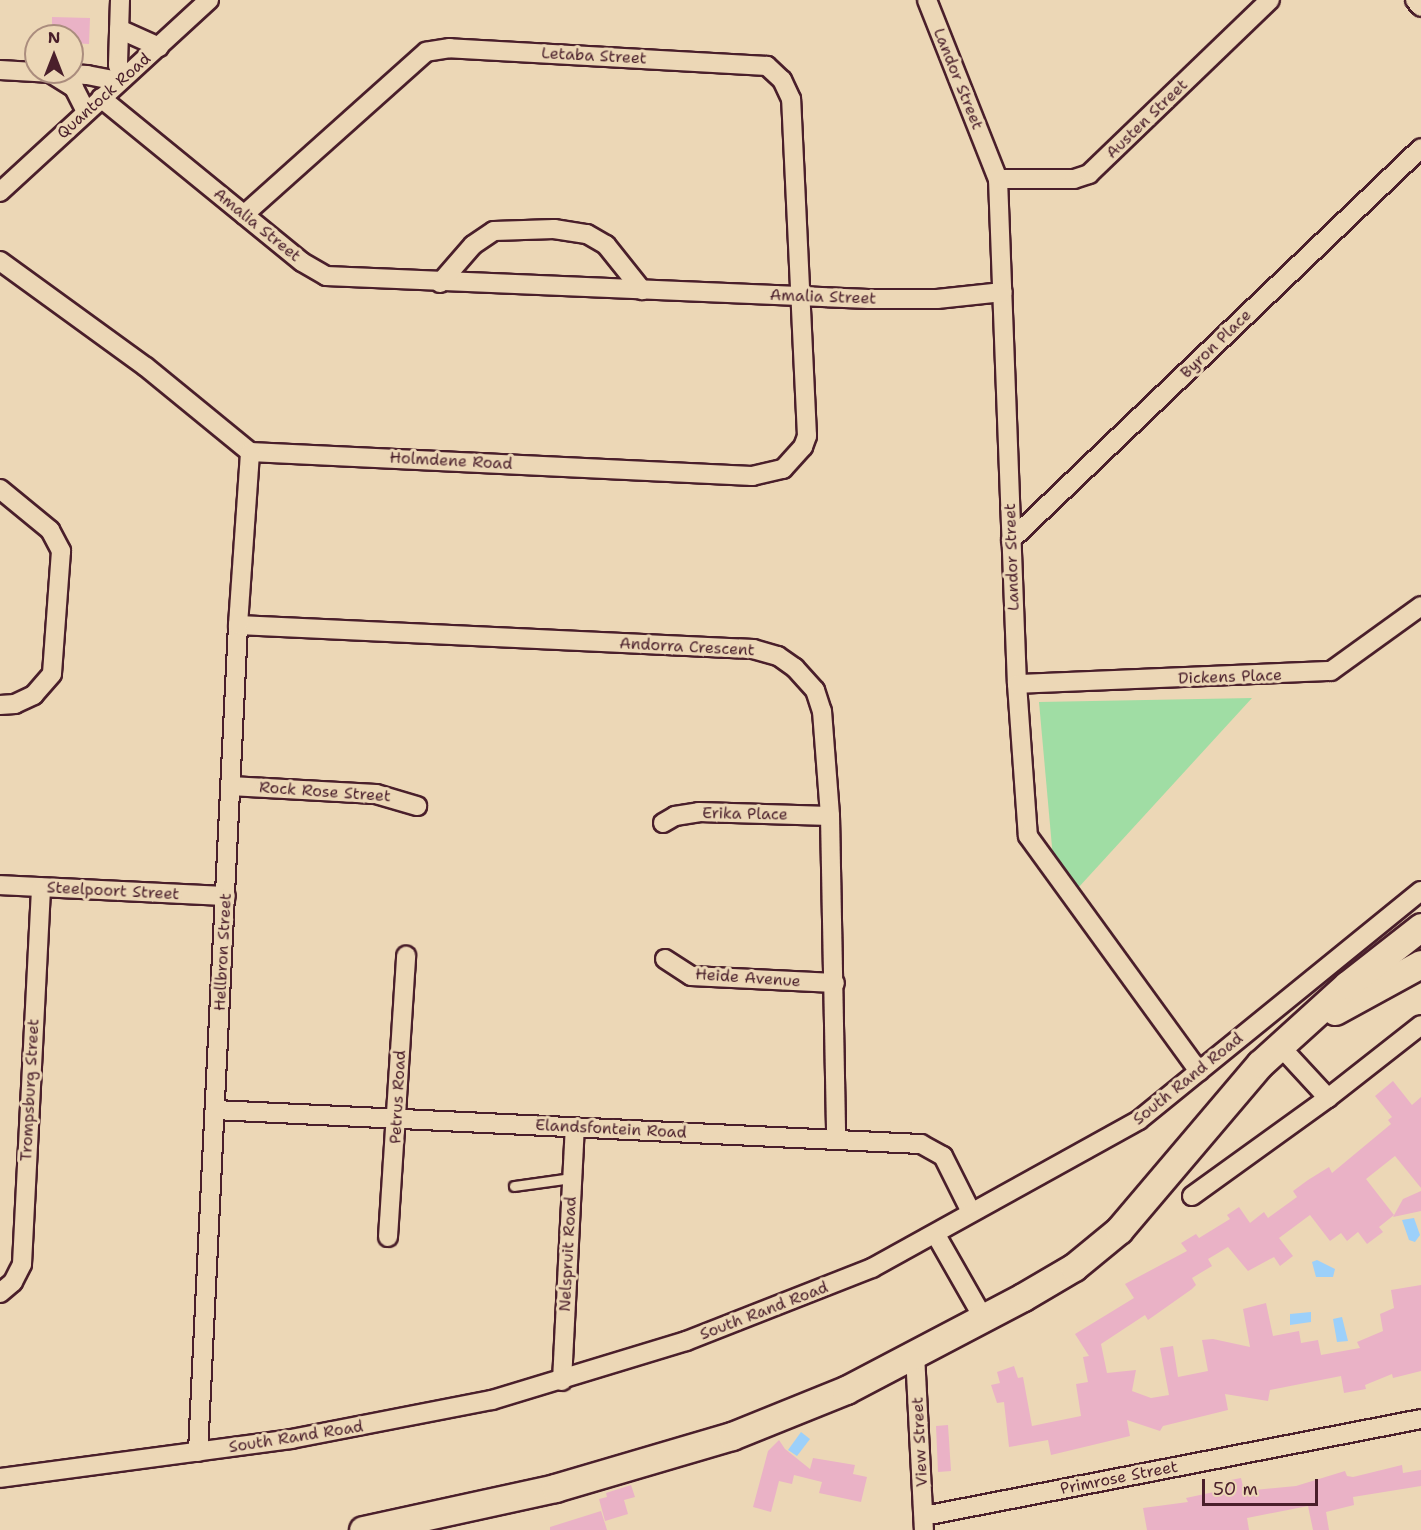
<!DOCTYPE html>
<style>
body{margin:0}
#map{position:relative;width:1421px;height:1530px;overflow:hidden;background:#ecd7b6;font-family:"Shantell Sans",sans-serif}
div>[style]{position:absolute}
.green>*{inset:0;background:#a0dda4}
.water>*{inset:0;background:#9cd0fa}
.building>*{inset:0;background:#eab2c6}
.roads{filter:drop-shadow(2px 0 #4a1f2b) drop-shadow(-2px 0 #4a1f2b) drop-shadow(0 2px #4a1f2b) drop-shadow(0 -2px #4a1f2b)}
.service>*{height:9px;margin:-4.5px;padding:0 4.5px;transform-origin:4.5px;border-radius:4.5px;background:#ecd7b6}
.minor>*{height:18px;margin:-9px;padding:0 9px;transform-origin:9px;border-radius:9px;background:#ecd7b6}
.secondary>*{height:27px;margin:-13.5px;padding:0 13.5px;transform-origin:13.5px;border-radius:13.5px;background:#ecd7b6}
span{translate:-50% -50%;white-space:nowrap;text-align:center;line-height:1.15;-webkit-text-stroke:6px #ecd7b6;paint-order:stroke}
.street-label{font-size:16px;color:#4a1f2b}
.north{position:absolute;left:24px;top:24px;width:60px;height:60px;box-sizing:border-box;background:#ecd7b6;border:2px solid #ab8d7e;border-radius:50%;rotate:0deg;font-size:16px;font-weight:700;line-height:24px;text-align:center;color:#4a1f2b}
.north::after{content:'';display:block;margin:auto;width:21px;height:27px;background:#4a1f2b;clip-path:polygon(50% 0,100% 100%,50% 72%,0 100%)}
.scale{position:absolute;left:1202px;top:1479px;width:116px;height:27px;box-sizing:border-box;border:3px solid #4a1f2b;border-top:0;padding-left:8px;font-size:18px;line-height:21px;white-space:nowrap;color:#4a1f2b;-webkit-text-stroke:4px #ecd7b6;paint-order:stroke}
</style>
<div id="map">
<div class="green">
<div style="clip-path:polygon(1252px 698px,1078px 888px,1053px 858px,1039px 702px)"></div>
</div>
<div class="water">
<div style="clip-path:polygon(1414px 1218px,1420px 1235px,1415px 1242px,1409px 1240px,1402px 1220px)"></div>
<div style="clip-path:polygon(1317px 1260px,1335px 1269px,1333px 1277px,1316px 1277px,1312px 1262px)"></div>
<div style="clip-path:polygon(1311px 1312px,1311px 1322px,1290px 1325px,1290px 1314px)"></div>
<div style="clip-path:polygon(1342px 1317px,1348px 1341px,1337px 1342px,1333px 1319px)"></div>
<div style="clip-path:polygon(801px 1432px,810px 1439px,797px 1456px,788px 1450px)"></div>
</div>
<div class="building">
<div style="clip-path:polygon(52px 17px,90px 18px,89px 44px,72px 43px,72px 36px,52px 36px)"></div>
<div style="clip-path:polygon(1393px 1081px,1412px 1105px,1421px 1097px,1421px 1188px,1395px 1156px,1366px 1179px,1394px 1215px,1379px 1227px,1383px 1232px,1367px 1244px,1358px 1232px,1347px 1241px,1341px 1233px,1330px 1241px,1310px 1215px,1279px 1238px,1293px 1256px,1280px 1266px,1274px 1257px,1248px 1271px,1228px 1247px,1208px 1259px,1212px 1266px,1192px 1278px,1196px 1285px,1192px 1289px,1148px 1320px,1145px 1315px,1101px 1344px,1107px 1373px,1136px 1370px,1132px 1391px,1151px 1398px,1169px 1395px,1160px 1348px,1173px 1346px,1178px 1377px,1208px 1371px,1202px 1340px,1213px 1339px,1250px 1347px,1243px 1309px,1266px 1303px,1273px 1336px,1299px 1331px,1301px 1343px,1318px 1340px,1321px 1355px,1360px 1348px,1357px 1342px,1383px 1331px,1380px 1314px,1394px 1308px,1391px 1290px,1421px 1285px,1421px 1371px,1393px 1378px,1392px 1374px,1365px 1385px,1366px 1389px,1344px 1393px,1341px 1376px,1270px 1390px,1268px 1401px,1225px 1394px,1228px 1410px,1163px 1426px,1160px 1431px,1127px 1420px,1130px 1436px,1051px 1455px,1048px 1440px,1009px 1447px,1004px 1402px,997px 1403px,991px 1385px,1000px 1383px,997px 1372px,1014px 1366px,1018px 1378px,1023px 1377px,1032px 1426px,1081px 1416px,1076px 1384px,1088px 1382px,1083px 1357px,1089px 1356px,1075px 1334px,1134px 1298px,1125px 1284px,1187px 1251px,1181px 1243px,1196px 1234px,1199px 1238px,1230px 1219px,1227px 1215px,1239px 1207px,1250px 1223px,1264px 1212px,1268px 1218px,1297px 1197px,1293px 1191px,1308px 1180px,1329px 1167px,1332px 1173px,1391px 1124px,1388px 1120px,1392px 1117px,1375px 1096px)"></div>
<div style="clip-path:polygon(1421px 1191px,1421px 1211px,1393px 1217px,1403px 1199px)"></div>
<div style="clip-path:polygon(948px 1425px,951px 1471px,938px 1472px,936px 1426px)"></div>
<div style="clip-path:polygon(779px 1440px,785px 1449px,810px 1469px,813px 1458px,855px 1465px,853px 1474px,867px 1477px,861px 1502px,819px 1493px,822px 1482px,794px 1475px,792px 1484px,779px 1481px,771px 1512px,753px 1507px,768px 1451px)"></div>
<div style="clip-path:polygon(1402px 1465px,1403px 1473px,1421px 1470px,1421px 1486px,1353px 1497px,1354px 1505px,1326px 1512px,1329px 1530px,1313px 1530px,1308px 1506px,1247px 1518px,1249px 1530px,1147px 1530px,1143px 1508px,1188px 1502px,1186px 1498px,1228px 1489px,1226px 1481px,1241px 1478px,1244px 1491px,1296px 1486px,1345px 1471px,1347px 1476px,1353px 1477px)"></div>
<div style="clip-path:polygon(631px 1485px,635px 1497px,624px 1500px,628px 1514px,605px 1521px,599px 1499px,607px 1497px,606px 1493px)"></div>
<div style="clip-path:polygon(601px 1511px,607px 1530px,550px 1530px,550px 1527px)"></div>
</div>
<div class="roads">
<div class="service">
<div style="left:514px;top:1186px;width:59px;rotate:-7.9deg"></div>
</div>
<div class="minor">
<div style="left:120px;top:0;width:65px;rotate:91.8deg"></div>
<div style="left:118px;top:65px;width:13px;rotate:72deg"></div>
<div style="left:927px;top:0;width:193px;rotate:68.4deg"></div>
<div style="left:998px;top:179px;width:505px;rotate:87.85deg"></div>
<div style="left:1017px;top:684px;width:152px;rotate:85.9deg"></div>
<div style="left:1028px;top:836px;width:291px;rotate:54deg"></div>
<div style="left:1415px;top:0;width:9px;rotate:49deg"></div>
<div style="left:119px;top:29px;width:44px;rotate:24.2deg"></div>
<div style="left:0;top:70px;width:87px;rotate:3.3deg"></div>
<div style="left:87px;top:75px;width:32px;rotate:11deg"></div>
<div style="left:52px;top:74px;width:26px;rotate:32deg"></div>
<div style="left:74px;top:88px;width:27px;rotate:63deg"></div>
<div style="left:101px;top:98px;width:259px;rotate:39.2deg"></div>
<div style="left:302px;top:262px;width:28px;rotate:30deg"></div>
<div style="left:326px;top:276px;width:543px;rotate:2.43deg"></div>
<div style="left:869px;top:299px;width:68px"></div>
<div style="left:937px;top:299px;width:66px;rotate:-6.1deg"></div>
<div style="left:998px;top:179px;width:76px"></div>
<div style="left:1074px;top:179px;width:16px;rotate:-18deg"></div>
<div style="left:1089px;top:174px;width:251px;rotate:-43.9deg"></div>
<div style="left:0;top:192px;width:284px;rotate:-42.6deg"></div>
<div style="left:0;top:261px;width:180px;rotate:36deg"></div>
<div style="left:146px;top:367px;width:134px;rotate:39.3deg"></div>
<div style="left:250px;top:452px;width:503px;rotate:2.74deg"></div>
<div style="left:752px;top:476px;width:32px;rotate:-13deg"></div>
<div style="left:783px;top:469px;width:30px;rotate:-48deg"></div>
<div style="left:803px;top:447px;width:12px;rotate:-70deg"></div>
<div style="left:807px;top:436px;width:337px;rotate:-92.7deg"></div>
<div style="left:791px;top:99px;width:21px;rotate:-115deg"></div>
<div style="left:782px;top:80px;width:21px;rotate:-137deg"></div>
<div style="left:767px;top:66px;width:318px;rotate:-176.8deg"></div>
<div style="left:450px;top:48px;width:24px;rotate:171deg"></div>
<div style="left:426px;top:52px;width:244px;rotate:138.2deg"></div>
<div style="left:440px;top:283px;width:50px;rotate:-49deg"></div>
<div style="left:473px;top:245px;width:25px;rotate:-34deg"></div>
<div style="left:494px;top:231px;width:60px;rotate:-1.9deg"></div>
<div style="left:554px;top:229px;width:33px;rotate:9deg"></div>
<div style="left:587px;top:234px;width:22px;rotate:30deg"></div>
<div style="left:606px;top:245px;width:58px;rotate:51.3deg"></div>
<div style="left:0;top:489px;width:65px;rotate:39.4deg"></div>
<div style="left:50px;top:530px;width:24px;rotate:62deg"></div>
<div style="left:61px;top:551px;width:123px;rotate:94.2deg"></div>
<div style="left:52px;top:674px;width:28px;rotate:131deg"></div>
<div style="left:34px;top:695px;width:21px;rotate:155deg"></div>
<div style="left:15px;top:704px;width:15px;rotate:176deg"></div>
<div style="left:1011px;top:540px;width:567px;rotate:-43.71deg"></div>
<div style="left:238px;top:625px;width:516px;rotate:2.67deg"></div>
<div style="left:753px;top:649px;width:26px;rotate:16deg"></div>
<div style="left:778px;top:656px;width:21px;rotate:35deg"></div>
<div style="left:795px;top:668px;width:30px;rotate:48deg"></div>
<div style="left:815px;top:690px;width:22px;rotate:72deg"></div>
<div style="left:822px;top:711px;width:105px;rotate:85.6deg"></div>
<div style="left:830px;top:816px;width:324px;rotate:88.9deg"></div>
<div style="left:1017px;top:684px;width:314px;rotate:-2.4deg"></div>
<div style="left:1331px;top:671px;width:111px;rotate:-35.8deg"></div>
<div style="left:230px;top:786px;width:146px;rotate:3.1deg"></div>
<div style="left:376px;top:794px;width:43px;rotate:16.3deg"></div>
<div style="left:663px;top:823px;width:14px;rotate:-30deg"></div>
<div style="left:675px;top:816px;width:24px;rotate:-9deg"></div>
<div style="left:699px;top:812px;width:131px;rotate:1.7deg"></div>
<div style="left:0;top:885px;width:226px;rotate:2.8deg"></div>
<div style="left:665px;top:959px;width:31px;rotate:33deg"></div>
<div style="left:691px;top:976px;width:144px;rotate:2.8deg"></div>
<div style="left:1280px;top:1046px;width:71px;rotate:47.3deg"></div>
<div style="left:215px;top:1110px;width:707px;rotate:2.76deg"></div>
<div style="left:921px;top:1144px;width:25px;rotate:29deg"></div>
<div style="left:943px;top:1156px;width:60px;rotate:63.4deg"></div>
<div style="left:1192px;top:1196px;width:168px;rotate:-35.8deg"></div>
<div style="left:1328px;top:1098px;width:118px;rotate:-38.1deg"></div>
<div style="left:936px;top:1235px;width:97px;rotate:60.3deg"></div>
<div style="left:388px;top:1237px;width:282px;rotate:-86.3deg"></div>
<div style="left:0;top:1293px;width:17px;rotate:-40deg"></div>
<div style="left:13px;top:1282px;width:20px;rotate:-63deg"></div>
<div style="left:22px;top:1264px;width:377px;rotate:-87.1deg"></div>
<div style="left:915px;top:1354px;width:176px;rotate:87.1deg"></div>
<div style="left:562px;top:1381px;width:254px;rotate:-87.1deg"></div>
<div style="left:198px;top:1452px;width:828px;rotate:-87.23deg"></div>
<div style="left:238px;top:625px;width:173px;rotate:-86deg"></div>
<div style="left:0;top:1478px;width:294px;rotate:-7.6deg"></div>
<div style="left:291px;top:1439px;width:205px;rotate:-11deg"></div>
<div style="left:492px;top:1400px;width:203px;rotate:-16.9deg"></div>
<div style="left:686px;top:1341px;width:200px;rotate:-21.4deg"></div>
<div style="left:872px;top:1268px;width:305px;rotate:-29deg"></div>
<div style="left:1139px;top:1120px;width:363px;rotate:-39.1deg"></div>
<div style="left:924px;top:1516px;width:506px;rotate:-11.04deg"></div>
</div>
<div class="secondary">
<div style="left:1335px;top:1011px;width:98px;rotate:-28.7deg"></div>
<div style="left:363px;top:1530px;width:197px;rotate:-12.3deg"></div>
<div style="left:555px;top:1488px;width:184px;rotate:-16.4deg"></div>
<div style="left:732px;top:1436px;width:123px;rotate:-22deg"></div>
<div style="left:846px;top:1390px;width:200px;rotate:-27.7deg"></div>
<div style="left:1023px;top:1297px;width:59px;rotate:-30.5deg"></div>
<div style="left:1074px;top:1267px;width:58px;rotate:-39.4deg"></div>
<div style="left:1119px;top:1230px;width:218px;rotate:-49.7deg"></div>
<div style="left:1260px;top:1064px;width:118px;rotate:-42.2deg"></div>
<div style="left:1347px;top:985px;width:94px;rotate:-38.1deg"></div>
</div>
</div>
<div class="street-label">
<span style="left:594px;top:56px;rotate:3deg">Letaba Street</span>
<span style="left:958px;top:79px;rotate:68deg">Landor Street</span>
<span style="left:104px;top:96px;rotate:-42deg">Quantock Road</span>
<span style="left:1147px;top:119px;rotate:-44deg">Austen Street</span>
<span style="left:257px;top:225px;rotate:39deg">Amalia Street</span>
<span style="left:823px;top:297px;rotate:2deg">Amalia Street</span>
<span style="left:1216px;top:344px;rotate:-44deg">Byron Place</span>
<span style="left:451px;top:461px;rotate:3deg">Holmdene Road</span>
<span style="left:1012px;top:557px;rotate:-92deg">Landor Street</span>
<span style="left:687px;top:647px;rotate:3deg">Andorra Crescent</span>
<span style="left:1230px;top:677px;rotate:-2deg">Dickens Place</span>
<span style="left:325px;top:792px;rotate:4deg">Rock Rose Street</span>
<span style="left:745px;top:814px;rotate:1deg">Erika Place</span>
<span style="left:113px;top:891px;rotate:3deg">Steelpoort Street</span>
<span style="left:223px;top:952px;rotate:-87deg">Hellbron Street</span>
<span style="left:748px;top:978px;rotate:4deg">Heide Avenue</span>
<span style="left:1188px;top:1079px;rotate:-39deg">South Rand Road</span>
<span style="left:30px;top:1090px;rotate:-87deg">Trompsburg Street</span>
<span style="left:398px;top:1097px;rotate:-87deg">Petrus Road</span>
<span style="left:611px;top:1129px;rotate:3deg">Elandsfontein Road</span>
<span style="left:568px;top:1254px;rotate:-87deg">Nelspruit Road</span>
<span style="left:764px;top:1311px;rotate:-21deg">South Rand Road</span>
<span style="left:296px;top:1437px;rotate:-9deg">South Rand Road</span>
<span style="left:920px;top:1442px;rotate:-93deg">View Street</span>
<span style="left:1119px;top:1478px;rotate:-11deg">Primrose Street</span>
</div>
<div class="north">N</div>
<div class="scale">50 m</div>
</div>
